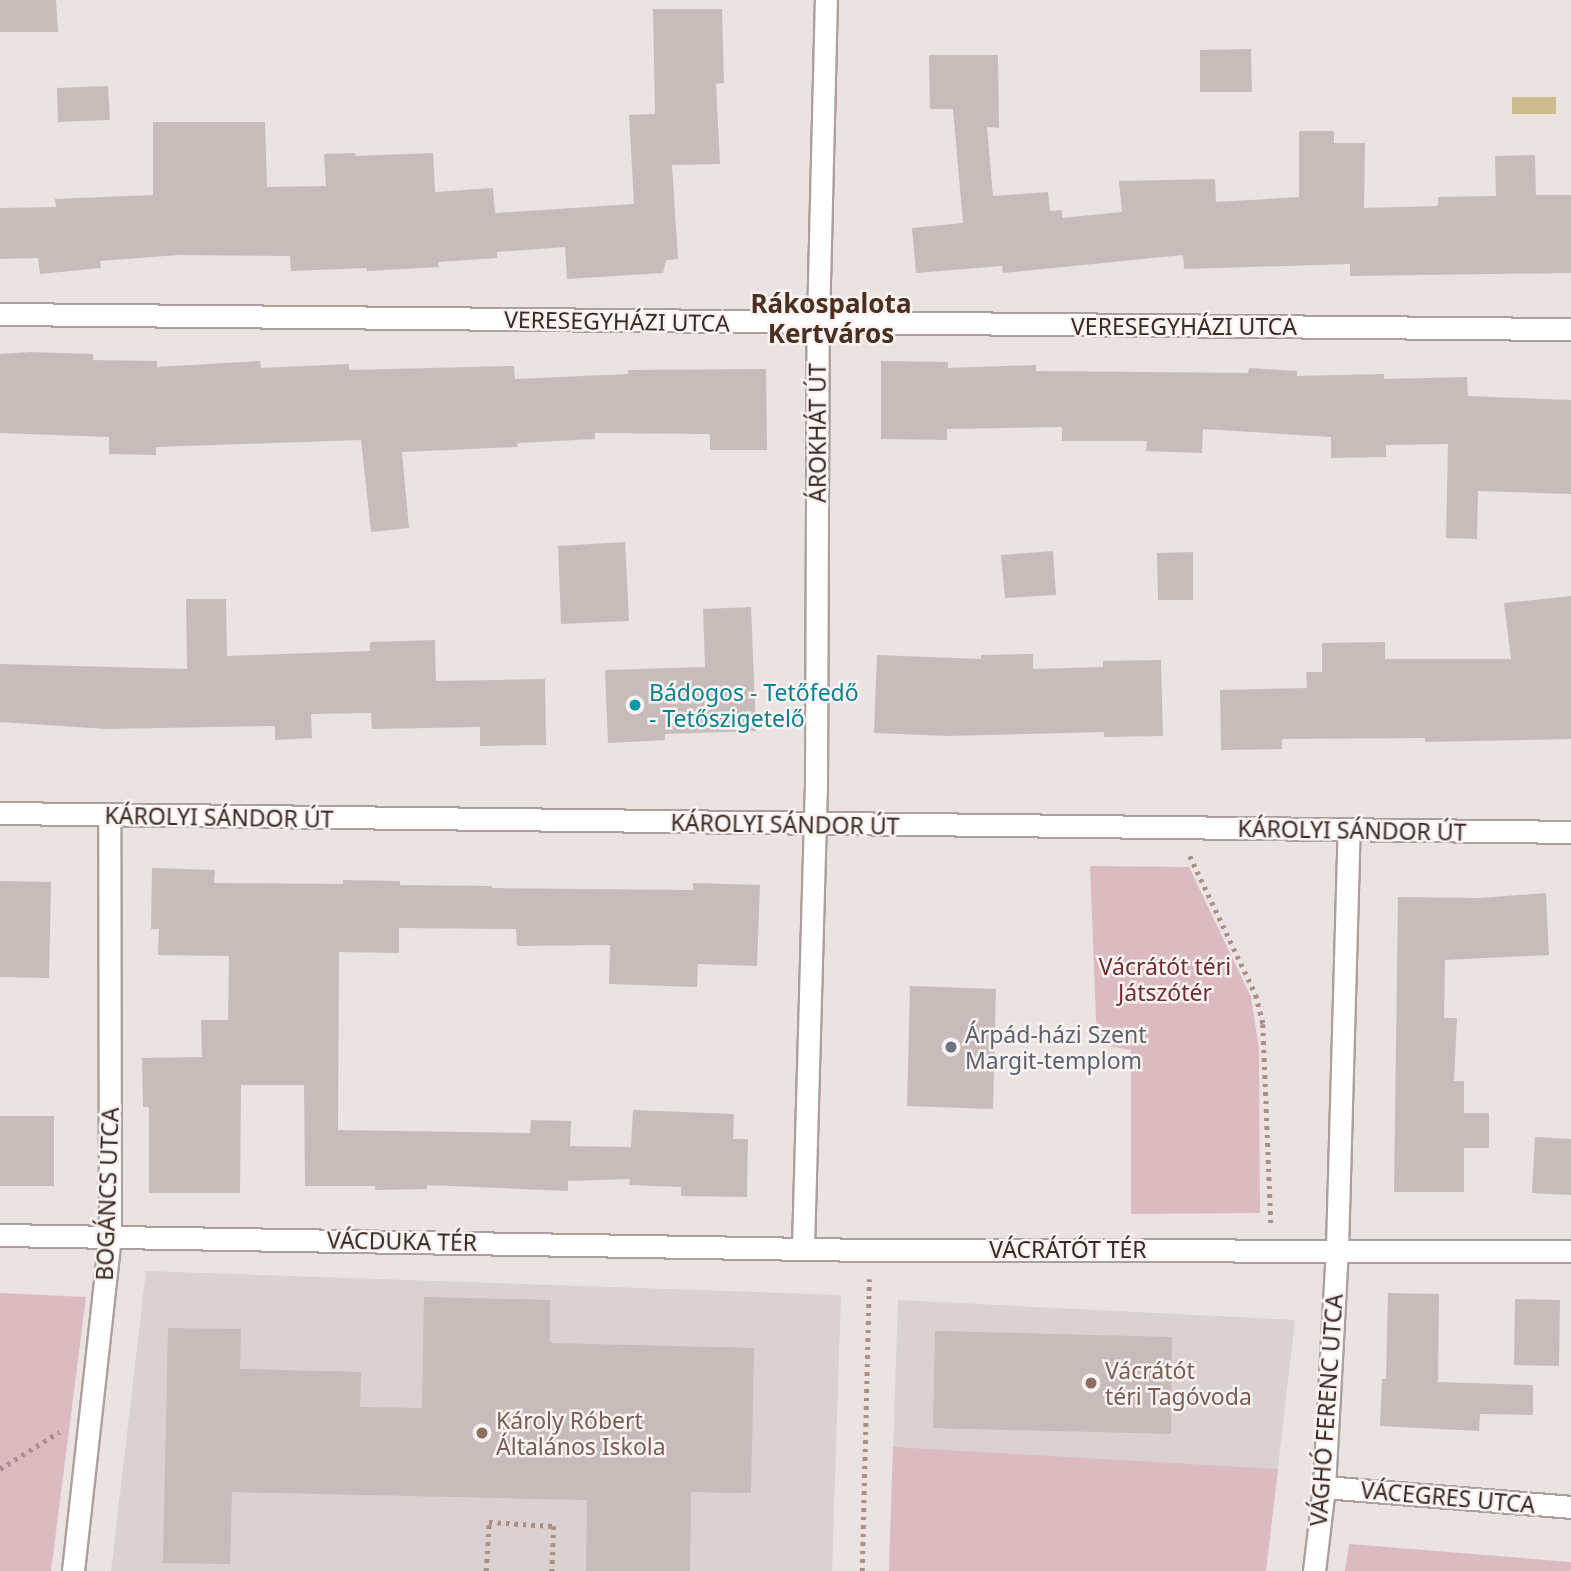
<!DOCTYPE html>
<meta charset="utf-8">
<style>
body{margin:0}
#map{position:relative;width:1571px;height:1571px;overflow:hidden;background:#ebe3e1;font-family:"Noto Sans",sans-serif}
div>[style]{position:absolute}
.built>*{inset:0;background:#dad1d0}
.green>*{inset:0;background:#dbbbc0}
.water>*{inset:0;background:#cdbc8c}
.building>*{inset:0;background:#c8bcbb}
.path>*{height:4.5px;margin-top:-2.25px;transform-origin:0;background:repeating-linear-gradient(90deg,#ac8f84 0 3.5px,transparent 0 8.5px)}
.roads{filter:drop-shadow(2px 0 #aba09d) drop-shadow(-2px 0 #aba09d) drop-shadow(0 2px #aba09d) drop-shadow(0 -2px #aba09d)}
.street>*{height:21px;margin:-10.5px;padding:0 10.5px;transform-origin:10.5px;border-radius:10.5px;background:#fff}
.secondary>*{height:21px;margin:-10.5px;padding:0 10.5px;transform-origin:10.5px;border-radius:10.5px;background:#fff}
.dots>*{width:19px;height:19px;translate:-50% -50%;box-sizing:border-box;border:4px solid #f8f2f1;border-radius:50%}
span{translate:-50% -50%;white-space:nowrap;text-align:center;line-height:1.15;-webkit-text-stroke:5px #f8f2f1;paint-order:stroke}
.street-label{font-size:23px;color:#3a2a23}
.culture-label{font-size:23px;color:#0d838f}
.left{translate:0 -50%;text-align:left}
.park-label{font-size:23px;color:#6f2f31}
.worship-label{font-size:23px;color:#5b616d}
.education-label{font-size:23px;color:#785e54}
.quarter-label{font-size:26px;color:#4b2f20;font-weight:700}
</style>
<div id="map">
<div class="built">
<div style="clip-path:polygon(146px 1271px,841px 1295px,832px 1571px,111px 1571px)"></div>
<div style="clip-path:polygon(898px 1300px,1295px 1320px,1266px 1571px,889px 1571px)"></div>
</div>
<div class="green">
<div style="clip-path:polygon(1090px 866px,1189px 867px,1251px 997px,1259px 1049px,1260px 1213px,1131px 1214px,1131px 1050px,1097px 1044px)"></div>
<div style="clip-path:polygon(0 1293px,86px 1297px,51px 1571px,0 1571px)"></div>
<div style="clip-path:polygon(893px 1447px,1278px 1469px,1266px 1571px,889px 1571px)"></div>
<div style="clip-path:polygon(1349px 1544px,1571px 1562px,1571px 1571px,1345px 1571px)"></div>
</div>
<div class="water">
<div style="clip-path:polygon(1512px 97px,1556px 97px,1556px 114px,1512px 114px)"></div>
</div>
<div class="building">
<div style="clip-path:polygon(0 0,56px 0,58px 32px,0 32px)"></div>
<div style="clip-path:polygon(653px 9px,722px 9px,724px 83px,716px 84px,720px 164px,672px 165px,678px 259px,666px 260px,663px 273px,567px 279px,565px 247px,497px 252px,497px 258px,438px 262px,439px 267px,367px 271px,367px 268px,291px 271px,290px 256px,178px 255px,100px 261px,101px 268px,40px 274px,38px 258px,0 259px,0 208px,56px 207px,55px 199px,153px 195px,153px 122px,265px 122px,267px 187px,326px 186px,324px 154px,355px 153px,356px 156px,433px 153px,435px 192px,493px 188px,495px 213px,634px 204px,629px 115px,655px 114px)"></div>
<div style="clip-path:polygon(1251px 49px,1252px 92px,1200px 92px,1200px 50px)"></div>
<div style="clip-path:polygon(929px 55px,998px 55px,999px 128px,987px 127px,993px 196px,1048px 192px,1050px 211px,1062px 210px,1062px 218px,1122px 212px,1119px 181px,1215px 179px,1216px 202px,1299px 197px,1299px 131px,1334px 131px,1334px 143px,1365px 143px,1364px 208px,1438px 206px,1438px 197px,1496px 196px,1495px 156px,1535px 155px,1536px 195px,1571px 195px,1571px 273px,1350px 276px,1350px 264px,1184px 269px,1183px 255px,1003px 273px,1002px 266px,916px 273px,912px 228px,963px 223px,953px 109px,930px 109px)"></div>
<div style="clip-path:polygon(108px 86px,110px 120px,58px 122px,57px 88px)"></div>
<div style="clip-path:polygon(30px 352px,93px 354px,93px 360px,157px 361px,157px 367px,260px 361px,261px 368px,349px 364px,349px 370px,514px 366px,515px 379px,628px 374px,628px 370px,766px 369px,767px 450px,710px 450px,710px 434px,595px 433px,595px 439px,517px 443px,518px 447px,402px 452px,409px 528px,371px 532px,361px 440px,156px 447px,156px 455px,109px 454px,109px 437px,0 433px,0 354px)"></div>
<div style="clip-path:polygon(881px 361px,948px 362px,948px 368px,1036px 365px,1036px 371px,1248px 373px,1249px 368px,1297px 371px,1297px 376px,1384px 374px,1384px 379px,1467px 377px,1468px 396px,1571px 400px,1571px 494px,1478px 491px,1477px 539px,1446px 538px,1448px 444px,1386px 445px,1386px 457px,1331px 458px,1331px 437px,1203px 429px,1202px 453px,1146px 451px,1147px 441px,1062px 441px,1062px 427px,947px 429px,947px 440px,881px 439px)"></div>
<div style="clip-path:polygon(625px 542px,629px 621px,561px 624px,558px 546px)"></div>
<div style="clip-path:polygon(1053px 551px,1056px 595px,1005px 598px,1001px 555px)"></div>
<div style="clip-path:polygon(1193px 552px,1193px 600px,1158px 600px,1157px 553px)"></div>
<div style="clip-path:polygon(1571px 596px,1571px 739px,1425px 742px,1425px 738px,1282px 739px,1282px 749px,1221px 750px,1220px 690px,1307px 688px,1306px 672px,1322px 672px,1322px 643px,1385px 642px,1385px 659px,1511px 659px,1504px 603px)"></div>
<div style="clip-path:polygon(186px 599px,226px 599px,227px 656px,370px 651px,370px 642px,435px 640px,436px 681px,545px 679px,546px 745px,480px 746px,480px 727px,372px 729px,371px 713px,311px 714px,312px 738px,275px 740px,275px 726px,106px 729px,0 722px,0 664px,187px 669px)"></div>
<div style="clip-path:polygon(751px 607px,756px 731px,665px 734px,665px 740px,608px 743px,605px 670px,705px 667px,703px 609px)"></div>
<div style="clip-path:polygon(1033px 654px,1033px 669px,1103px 667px,1103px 661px,1161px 660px,1163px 736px,1104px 737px,1104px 732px,948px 736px,874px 733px,877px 655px,981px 659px,981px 655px)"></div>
<div style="clip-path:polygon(152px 868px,215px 870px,214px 883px,343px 884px,343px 880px,400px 881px,400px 885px,492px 886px,492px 888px,693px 890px,693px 883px,760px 885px,757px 966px,698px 964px,697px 987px,609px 984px,610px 945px,517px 946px,516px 929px,399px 928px,399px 953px,339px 952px,338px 1130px,530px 1133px,531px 1120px,571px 1121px,570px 1146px,631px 1147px,633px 1110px,734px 1114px,733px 1139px,748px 1139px,747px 1197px,681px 1196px,681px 1187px,629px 1185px,630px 1179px,568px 1181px,568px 1191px,427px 1185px,427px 1189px,375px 1190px,375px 1186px,305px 1186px,304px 1085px,241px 1085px,240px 1193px,149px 1193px,149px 1107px,143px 1107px,142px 1058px,202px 1057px,201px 1020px,228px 1020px,229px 956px,158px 955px,159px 929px,151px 929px)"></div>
<div style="clip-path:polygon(0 881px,51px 882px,49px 978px,0 977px)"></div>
<div style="clip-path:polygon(1546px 893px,1549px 955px,1445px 960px,1444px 1018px,1457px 1018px,1454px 1081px,1464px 1081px,1464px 1113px,1489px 1113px,1489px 1148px,1464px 1148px,1464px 1192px,1394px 1192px,1398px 897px,1480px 898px)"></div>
<div style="clip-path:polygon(910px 986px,996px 989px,993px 1109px,907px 1106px)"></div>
<div style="clip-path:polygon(0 1116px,54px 1116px,54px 1186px,0 1186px)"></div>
<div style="clip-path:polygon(1535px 1137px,1571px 1139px,1571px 1195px,1532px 1193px)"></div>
<div style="clip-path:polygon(1388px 1293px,1439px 1294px,1438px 1382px,1533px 1385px,1533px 1415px,1480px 1414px,1479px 1431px,1380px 1426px,1382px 1379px,1386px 1379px)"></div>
<div style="clip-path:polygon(424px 1297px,550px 1300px,550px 1343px,754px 1348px,751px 1493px,691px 1492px,690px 1571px,586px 1571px,587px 1500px,232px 1492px,230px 1564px,163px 1563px,168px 1328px,241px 1329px,240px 1369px,361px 1372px,360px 1407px,422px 1408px)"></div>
<div style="clip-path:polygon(1515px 1299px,1560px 1300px,1559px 1366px,1514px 1365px)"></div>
<div style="clip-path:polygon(935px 1331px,1172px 1337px,1171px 1434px,933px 1428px)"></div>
</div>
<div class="path">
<div style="left:1190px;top:856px;width:154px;rotate:64.6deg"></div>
<div style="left:1256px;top:995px;width:30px;rotate:76deg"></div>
<div style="left:1263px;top:1024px;width:199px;rotate:87.7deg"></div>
<div style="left:0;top:1469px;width:70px;rotate:-32.1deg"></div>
<div style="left:486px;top:1571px;width:49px;rotate:-86.5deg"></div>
<div style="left:489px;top:1522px;width:65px;rotate:3.5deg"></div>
<div style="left:554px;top:1526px;width:45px;rotate:92.5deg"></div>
<div style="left:862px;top:1571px;width:292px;rotate:-88.6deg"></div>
</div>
<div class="roads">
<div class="street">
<div style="left:0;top:314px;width:1571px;rotate:0.55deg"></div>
<div style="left:0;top:1235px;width:870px;rotate:0.99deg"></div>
<div style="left:870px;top:1250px;width:701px;rotate:0.08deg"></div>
<div style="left:803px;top:1247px;width:458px;rotate:-88.4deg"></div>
<div style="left:816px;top:789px;width:466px;rotate:-89.8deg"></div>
<div style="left:818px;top:323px;width:323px;rotate:-88.6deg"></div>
<div style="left:1324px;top:1487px;width:248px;rotate:4.6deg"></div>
<div style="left:73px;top:1571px;width:337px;rotate:-83.7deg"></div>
<div style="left:110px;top:1236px;width:421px;rotate:-90.1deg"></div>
<div style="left:1314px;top:1571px;width:85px;rotate:-83.2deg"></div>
<div style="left:1324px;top:1487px;width:239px;rotate:-86.9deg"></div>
<div style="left:1337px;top:1248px;width:418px;rotate:-88.4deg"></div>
</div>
<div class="secondary">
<div style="left:0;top:813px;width:1571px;rotate:0.69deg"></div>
</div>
</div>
<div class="dots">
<div style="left:635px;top:705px;background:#0f9aa8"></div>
<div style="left:951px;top:1047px;background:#6b7280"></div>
<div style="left:1091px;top:1383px;background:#8d6e63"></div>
<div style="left:482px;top:1433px;background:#8d6e63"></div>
</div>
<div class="street-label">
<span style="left:617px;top:321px;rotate:1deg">VERESEGYHÁZI UTCA</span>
<span style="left:1184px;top:326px">VERESEGYHÁZI UTCA</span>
<span style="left:817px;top:433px;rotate:-90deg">ÁROKHÁT ÚT</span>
<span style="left:219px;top:817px;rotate:1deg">KÁROLYI SÁNDOR ÚT</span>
<span style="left:785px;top:824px;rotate:1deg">KÁROLYI SÁNDOR ÚT</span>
<span style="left:1352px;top:830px;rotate:1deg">KÁROLYI SÁNDOR ÚT</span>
<span style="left:107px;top:1194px;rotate:-88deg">BOGÁNCS UTCA</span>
<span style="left:402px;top:1241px;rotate:1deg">VÁCDUKA TÉR</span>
<span style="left:1068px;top:1249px">VÁCRÁTÓT TÉR</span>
<span style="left:1326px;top:1410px;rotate:-86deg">VÁGHÓ FERENC UTCA</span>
<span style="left:1448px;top:1497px;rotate:5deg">VÁCEGRES UTCA</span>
</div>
<div class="culture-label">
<span class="left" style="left:649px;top:705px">Bádogos - Tetőfedő<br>- Tetőszigetelő</span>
</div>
<div class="park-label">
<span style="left:1165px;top:979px">Vácrátót téri<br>Játszótér</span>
</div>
<div class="worship-label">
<span class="left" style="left:965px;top:1047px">Árpád-házi Szent<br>Margit-templom</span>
</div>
<div class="education-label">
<span class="left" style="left:1105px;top:1383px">Vácrátót<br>téri Tagóvoda</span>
<span class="left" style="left:496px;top:1433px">Károly Róbert<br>Általános Iskola</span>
</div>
<div class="quarter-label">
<span style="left:831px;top:319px">Rákospalota<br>Kertváros</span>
</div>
</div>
